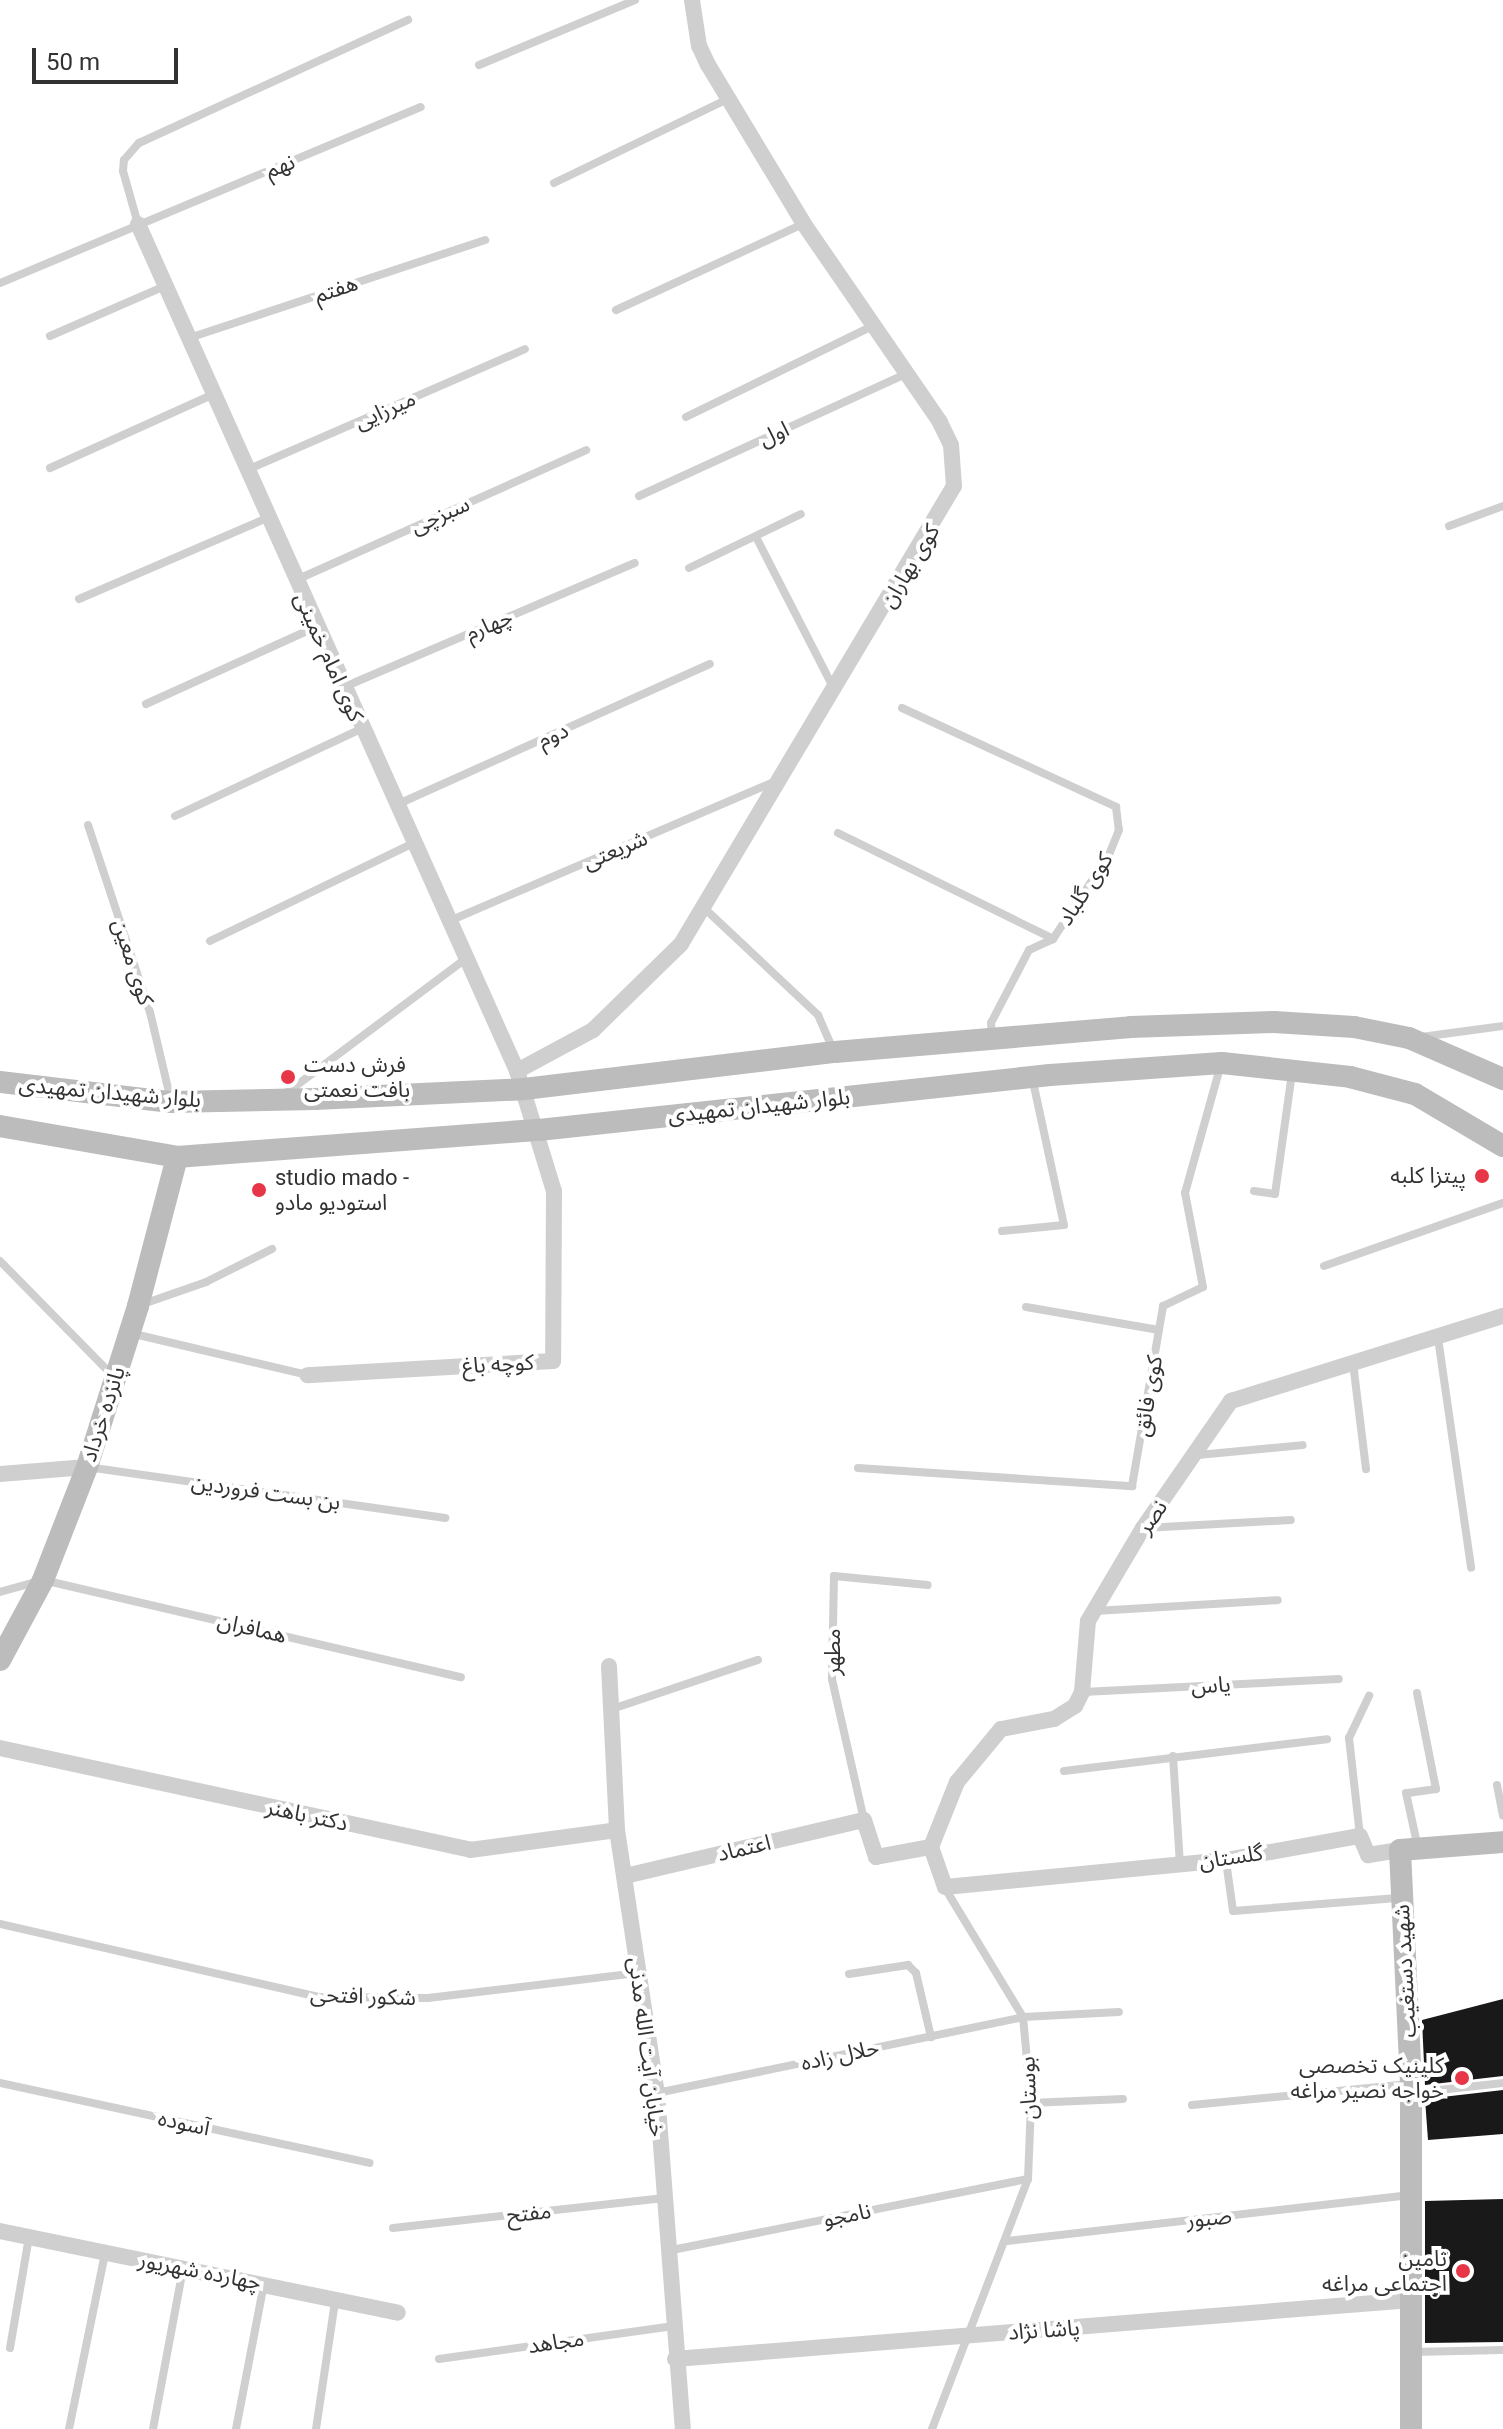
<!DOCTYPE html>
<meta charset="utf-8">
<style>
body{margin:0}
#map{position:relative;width:1503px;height:2429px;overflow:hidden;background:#fff;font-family:Roboto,"Noto Sans Arabic",sans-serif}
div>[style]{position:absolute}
.building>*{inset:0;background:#191919}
.lane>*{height:8px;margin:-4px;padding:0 4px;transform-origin:4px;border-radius:4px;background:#cfcfcf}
.street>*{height:16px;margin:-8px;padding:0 8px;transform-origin:8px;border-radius:8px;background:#cfcfcf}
.secondary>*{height:22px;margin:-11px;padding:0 11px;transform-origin:11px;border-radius:11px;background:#bcbcbc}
.dots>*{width:22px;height:22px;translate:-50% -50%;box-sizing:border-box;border:4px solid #fff;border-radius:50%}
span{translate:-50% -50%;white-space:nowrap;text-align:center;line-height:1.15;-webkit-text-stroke:8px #fff;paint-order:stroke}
.street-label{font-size:22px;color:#323232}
.poi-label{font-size:22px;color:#323232}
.left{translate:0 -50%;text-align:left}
.right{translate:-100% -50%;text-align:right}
.scale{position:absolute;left:32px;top:48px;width:146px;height:36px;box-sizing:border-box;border:4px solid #323232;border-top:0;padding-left:10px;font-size:24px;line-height:28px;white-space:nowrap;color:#323232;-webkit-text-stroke:6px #fff;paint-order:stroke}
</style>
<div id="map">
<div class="building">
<div style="clip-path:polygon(1503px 1999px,1503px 2076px,1425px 2085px,1422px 2020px)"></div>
<div style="clip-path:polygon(1503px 2090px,1503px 2134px,1428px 2140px,1425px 2099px)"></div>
<div style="clip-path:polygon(1503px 2199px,1503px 2342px,1425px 2343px,1425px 2201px)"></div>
</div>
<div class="lane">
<div style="left:479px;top:65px;width:169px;rotate:-22.6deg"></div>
<div style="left:554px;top:183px;width:193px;rotate:-25.8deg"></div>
<div style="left:138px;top:224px;width:55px;rotate:-105.8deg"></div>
<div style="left:123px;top:171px;width:11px;rotate:-85deg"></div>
<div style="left:124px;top:160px;width:23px;rotate:-49deg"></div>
<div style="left:139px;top:143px;width:296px;rotate:-24.6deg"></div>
<div style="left:0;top:283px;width:456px;rotate:-22.7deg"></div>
<div style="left:616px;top:310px;width:206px;rotate:-24.7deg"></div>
<div style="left:50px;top:336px;width:125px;rotate:-23.5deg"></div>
<div style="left:189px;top:338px;width:312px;rotate:-18.3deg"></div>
<div style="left:686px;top:417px;width:210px;rotate:-26deg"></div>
<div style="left:50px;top:468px;width:178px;rotate:-24.3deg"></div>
<div style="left:247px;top:470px;width:303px;rotate:-23.5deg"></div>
<div style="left:639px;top:496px;width:296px;rotate:-24.6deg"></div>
<div style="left:1449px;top:526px;width:58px;rotate:-20.3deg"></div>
<div style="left:756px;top:537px;width:169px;rotate:62.8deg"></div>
<div style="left:689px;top:568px;width:124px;rotate:-25.7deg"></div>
<div style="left:296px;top:580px;width:318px;rotate:-24.1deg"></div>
<div style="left:79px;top:599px;width:205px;rotate:-23.3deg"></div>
<div style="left:344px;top:687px;width:316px;rotate:-23.1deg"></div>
<div style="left:146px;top:704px;width:187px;rotate:-24.4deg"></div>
<div style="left:902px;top:708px;width:236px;rotate:24.8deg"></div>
<div style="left:1116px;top:807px;width:23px;rotate:83deg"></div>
<div style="left:1119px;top:830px;width:27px;rotate:112deg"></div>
<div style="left:1109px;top:855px;width:101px;rotate:123.7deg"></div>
<div style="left:1053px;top:939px;width:26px;rotate:155deg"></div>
<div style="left:1029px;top:950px;width:82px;rotate:117.5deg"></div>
<div style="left:991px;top:1023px;width:15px;rotate:86deg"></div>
<div style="left:396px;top:805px;width:344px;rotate:-24.2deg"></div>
<div style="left:175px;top:816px;width:205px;rotate:-25.1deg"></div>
<div style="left:88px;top:825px;width:197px;rotate:71.7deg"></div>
<div style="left:150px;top:1012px;width:91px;rotate:76.7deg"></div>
<div style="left:838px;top:833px;width:240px;rotate:26.2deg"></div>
<div style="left:703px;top:907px;width:158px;rotate:43.2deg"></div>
<div style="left:818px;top:1015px;width:40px;rotate:66.6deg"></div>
<div style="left:447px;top:922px;width:355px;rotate:-23.2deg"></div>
<div style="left:210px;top:941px;width:224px;rotate:-25.7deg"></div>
<div style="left:1421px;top:1037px;width:83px;rotate:-7.6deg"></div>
<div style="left:285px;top:1094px;width:224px;rotate:-36.8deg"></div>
<div style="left:1254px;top:1191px;width:21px;rotate:8deg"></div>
<div style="left:1275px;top:1194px;width:122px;rotate:-82deg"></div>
<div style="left:1002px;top:1231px;width:62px;rotate:-5.5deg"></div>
<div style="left:1064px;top:1225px;width:151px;rotate:-102.2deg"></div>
<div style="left:0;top:1261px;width:163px;rotate:45.5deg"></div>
<div style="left:1324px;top:1266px;width:190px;rotate:-19.4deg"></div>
<div style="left:143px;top:1304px;width:67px;rotate:-19.2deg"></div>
<div style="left:206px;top:1282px;width:74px;rotate:-26.6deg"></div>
<div style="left:1026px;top:1307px;width:135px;rotate:9.8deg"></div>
<div style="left:130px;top:1333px;width:182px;rotate:13.3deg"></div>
<div style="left:1438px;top:1338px;width:232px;rotate:81.8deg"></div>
<div style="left:1353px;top:1363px;width:107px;rotate:83deg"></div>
<div style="left:1198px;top:1455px;width:105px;rotate:-5.4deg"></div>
<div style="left:87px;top:1467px;width:362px;rotate:8.1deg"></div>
<div style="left:858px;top:1468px;width:275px;rotate:3.8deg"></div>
<div style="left:1132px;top:1486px;width:183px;rotate:-80.2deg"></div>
<div style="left:1163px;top:1306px;width:44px;rotate:-25.4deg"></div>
<div style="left:1203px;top:1287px;width:96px;rotate:-100.8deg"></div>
<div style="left:1185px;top:1193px;width:134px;rotate:-74.4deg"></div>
<div style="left:1144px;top:1528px;width:147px;rotate:-3.1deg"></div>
<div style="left:0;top:1592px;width:45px;rotate:-15.6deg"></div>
<div style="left:43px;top:1580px;width:429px;rotate:13.1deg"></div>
<div style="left:1095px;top:1611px;width:183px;rotate:-3.4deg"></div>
<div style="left:1083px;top:1692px;width:256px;rotate:-2.9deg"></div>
<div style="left:1417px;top:1693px;width:98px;rotate:78.8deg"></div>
<div style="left:1436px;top:1789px;width:30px;rotate:172deg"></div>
<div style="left:1406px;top:1793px;width:56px;rotate:77.7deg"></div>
<div style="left:612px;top:1709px;width:154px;rotate:-18.6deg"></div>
<div style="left:1173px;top:1756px;width:107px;rotate:86.3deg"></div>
<div style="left:1064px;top:1771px;width:265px;rotate:-6.9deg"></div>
<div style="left:1497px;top:1785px;width:31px;rotate:79deg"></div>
<div style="left:864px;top:1820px;width:145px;rotate:-102.8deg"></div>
<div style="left:832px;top:1679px;width:103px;rotate:-88.9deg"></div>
<div style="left:834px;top:1576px;width:94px;rotate:5.5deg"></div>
<div style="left:1360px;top:1836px;width:99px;rotate:-96.4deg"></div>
<div style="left:1349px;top:1738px;width:47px;rotate:-64.5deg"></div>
<div style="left:1226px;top:1861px;width:50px;rotate:82deg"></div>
<div style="left:1233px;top:1911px;width:168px;rotate:-4.5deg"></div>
<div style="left:0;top:1924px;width:328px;rotate:12.9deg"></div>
<div style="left:320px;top:1997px;width:108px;rotate:0.5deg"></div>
<div style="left:428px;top:1998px;width:210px;rotate:-6.8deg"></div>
<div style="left:849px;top:1974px;width:60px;rotate:-8.7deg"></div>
<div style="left:908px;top:1965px;width:11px;rotate:45deg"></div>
<div style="left:916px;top:1973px;width:66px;rotate:76.8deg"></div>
<div style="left:0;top:2083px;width:378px;rotate:12.2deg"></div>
<div style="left:657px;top:2093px;width:374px;rotate:-11.7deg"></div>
<div style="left:1023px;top:2017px;width:96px;rotate:-3deg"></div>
<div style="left:1412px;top:2093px;width:92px;rotate:-6.3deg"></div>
<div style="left:1031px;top:2103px;width:92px;rotate:-2.5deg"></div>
<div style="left:1192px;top:2105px;width:219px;rotate:-5.5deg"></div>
<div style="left:393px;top:2228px;width:273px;rotate:-6.3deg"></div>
<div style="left:1007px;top:2241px;width:406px;rotate:-6.5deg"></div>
<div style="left:667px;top:2251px;width:368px;rotate:-11.3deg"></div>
<div style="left:10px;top:2348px;width:113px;rotate:-80.3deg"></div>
<div style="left:1413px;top:2352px;width:90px;rotate:-1.3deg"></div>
<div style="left:439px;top:2359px;width:237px;rotate:-8deg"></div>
<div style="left:69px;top:2429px;width:180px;rotate:-78.4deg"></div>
<div style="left:153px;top:2429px;width:163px;rotate:-79.4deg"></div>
<div style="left:236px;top:2429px;width:148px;rotate:-79.1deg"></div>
<div style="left:316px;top:2429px;width:128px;rotate:-81.5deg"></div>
<div style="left:932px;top:2429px;width:268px;rotate:-69deg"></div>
<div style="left:1028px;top:2179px;width:76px;rotate:-87.7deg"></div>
<div style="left:1031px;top:2103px;width:86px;rotate:-95.3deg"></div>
<div style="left:1023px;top:2017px;width:151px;rotate:-121.2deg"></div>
</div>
<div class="street">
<div style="left:138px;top:224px;width:928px;rotate:65.89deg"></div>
<div style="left:517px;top:1071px;width:126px;rotate:72.9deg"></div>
<div style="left:554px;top:1191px;width:170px;rotate:90.3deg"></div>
<div style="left:553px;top:1361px;width:246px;rotate:176.7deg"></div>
<div style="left:517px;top:1071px;width:86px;rotate:-28.3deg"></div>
<div style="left:593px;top:1030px;width:123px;rotate:-44.3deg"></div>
<div style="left:681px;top:944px;width:533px;rotate:-59.2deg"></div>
<div style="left:954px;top:486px;width:41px;rotate:-94.2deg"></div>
<div style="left:951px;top:445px;width:25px;rotate:-116deg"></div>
<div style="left:940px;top:422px;width:240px;rotate:-124.5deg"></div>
<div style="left:804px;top:224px;width:186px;rotate:-121.1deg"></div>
<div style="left:708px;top:65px;width:21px;rotate:-115deg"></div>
<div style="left:699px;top:46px;width:47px;rotate:-98.7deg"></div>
<div style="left:0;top:1474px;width:87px;rotate:-4.6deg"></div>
<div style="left:609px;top:1666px;width:164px;rotate:87.2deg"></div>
<div style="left:617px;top:1830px;width:266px;rotate:81.4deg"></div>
<div style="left:657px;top:2093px;width:337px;rotate:85.6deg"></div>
<div style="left:0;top:1748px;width:481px;rotate:12.2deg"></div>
<div style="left:470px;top:1850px;width:148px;rotate:-7.7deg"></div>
<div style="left:931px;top:1847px;width:70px;rotate:-68.2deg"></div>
<div style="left:957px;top:1782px;width:69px;rotate:-50.3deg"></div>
<div style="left:1001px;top:1729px;width:54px;rotate:-10.7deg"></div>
<div style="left:1054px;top:1719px;width:25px;rotate:-32deg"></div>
<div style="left:1075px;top:1706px;width:16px;rotate:-63deg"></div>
<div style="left:1082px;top:1692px;width:71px;rotate:-85.2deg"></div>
<div style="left:1088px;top:1621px;width:108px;rotate:-59.4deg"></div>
<div style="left:1143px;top:1528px;width:155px;rotate:-55.3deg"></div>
<div style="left:1231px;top:1401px;width:285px;rotate:-17.4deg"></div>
<div style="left:625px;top:1876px;width:245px;rotate:-13.2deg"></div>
<div style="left:864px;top:1820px;width:39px;rotate:72deg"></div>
<div style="left:876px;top:1857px;width:56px;rotate:-10.3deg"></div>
<div style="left:931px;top:1847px;width:42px;rotate:70.7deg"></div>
<div style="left:945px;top:1887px;width:282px;rotate:-5.5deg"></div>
<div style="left:1226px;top:1860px;width:136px;rotate:-10.2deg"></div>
<div style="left:1360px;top:1836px;width:21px;rotate:67deg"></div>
<div style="left:1368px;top:1855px;width:32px;rotate:-9deg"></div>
<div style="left:0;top:2231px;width:406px;rotate:11.6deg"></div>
<div style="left:675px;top:2359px;width:739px;rotate:-4.58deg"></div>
</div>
<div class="secondary">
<div style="left:0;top:1082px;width:172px;rotate:6.7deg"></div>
<div style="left:171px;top:1102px;width:144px;rotate:-1.2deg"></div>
<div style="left:315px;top:1099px;width:209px;rotate:-2.7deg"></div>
<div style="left:524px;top:1089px;width:313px;rotate:-6.8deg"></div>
<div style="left:835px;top:1052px;width:297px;rotate:-4.8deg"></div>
<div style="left:1131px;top:1027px;width:143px;rotate:-2deg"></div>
<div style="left:1274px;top:1022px;width:80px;rotate:3.6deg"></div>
<div style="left:1354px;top:1027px;width:56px;rotate:11.3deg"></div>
<div style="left:1409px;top:1038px;width:103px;rotate:23.6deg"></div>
<div style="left:0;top:1126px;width:180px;rotate:9.9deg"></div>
<div style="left:177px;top:1157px;width:363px;rotate:-4.3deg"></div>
<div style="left:539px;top:1130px;width:514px;rotate:-6.14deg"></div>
<div style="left:1050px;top:1075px;width:172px;rotate:-4deg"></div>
<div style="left:1222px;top:1063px;width:129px;rotate:6.2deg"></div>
<div style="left:1350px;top:1077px;width:67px;rotate:14.7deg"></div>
<div style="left:1415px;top:1094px;width:102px;rotate:30.6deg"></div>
<div style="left:0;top:1660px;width:91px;rotate:-61.7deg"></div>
<div style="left:43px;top:1580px;width:121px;rotate:-68.7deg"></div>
<div style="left:87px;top:1467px;width:169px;rotate:-72.4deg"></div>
<div style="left:138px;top:1306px;width:154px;rotate:-75.3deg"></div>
<div style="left:1411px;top:2429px;width:345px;rotate:-90deg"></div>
<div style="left:1411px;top:2084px;width:234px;rotate:-92.7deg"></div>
<div style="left:1400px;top:1850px;width:103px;rotate:-4.4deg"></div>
</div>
<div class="dots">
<div style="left:288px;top:1077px;background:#e73647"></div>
<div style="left:1482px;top:1176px;background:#e73647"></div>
<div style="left:259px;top:1190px;background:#e73647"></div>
<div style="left:1462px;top:2078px;background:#e73647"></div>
<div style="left:1463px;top:2271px;background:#e73647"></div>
</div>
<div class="street-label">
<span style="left:280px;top:166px;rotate:-22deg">نهم</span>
<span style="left:336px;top:289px;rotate:-18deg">هفتم</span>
<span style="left:385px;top:410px;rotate:-24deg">میرزایی</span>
<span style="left:774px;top:434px;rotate:-25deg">اول</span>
<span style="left:440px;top:515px;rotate:-24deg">سبزچی</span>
<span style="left:910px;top:566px;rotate:-59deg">کوی بهاران</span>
<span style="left:489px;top:625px;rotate:-23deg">چهارم</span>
<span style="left:329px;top:657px;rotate:66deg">کوی امام خمینی</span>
<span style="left:553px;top:735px;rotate:-24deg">دوم</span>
<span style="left:615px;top:850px;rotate:-23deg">شریعتی</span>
<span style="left:1085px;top:889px;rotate:-57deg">کوی گلباد</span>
<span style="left:133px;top:962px;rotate:72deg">کوی معین</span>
<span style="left:110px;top:1092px;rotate:5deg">بلوار شهیدان تمهیدی</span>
<span style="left:759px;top:1106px;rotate:-6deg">بلوار شهیدان تمهیدی</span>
<span style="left:498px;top:1364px;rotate:-3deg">کوچه باغ</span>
<span style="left:1148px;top:1396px;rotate:-80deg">کوی فائق</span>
<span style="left:103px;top:1414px;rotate:-72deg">پانزده خرداد</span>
<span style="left:266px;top:1492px;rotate:8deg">بن بست فروردین</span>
<span style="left:1152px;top:1517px;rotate:-55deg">نصر</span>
<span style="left:252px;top:1628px;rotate:13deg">همافران</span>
<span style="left:833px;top:1652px;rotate:-90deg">مطهر</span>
<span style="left:1211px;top:1685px;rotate:-3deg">یاس</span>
<span style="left:307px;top:1815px;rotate:12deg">دکتر باهنر</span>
<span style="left:744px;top:1848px;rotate:-13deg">اعتماد</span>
<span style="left:1231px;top:1857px;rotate:-8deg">گلستان</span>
<span style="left:1405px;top:1971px;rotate:-93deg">شهید دستغیب</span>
<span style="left:363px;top:1996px;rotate:2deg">شکور افتحی</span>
<span style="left:647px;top:2047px;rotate:83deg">خیابان آیت الله مدنی</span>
<span style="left:840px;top:2055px;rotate:-12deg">حلال زاده</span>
<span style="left:1028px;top:2088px;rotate:-92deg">بوستان</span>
<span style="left:184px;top:2123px;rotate:12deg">آسوده</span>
<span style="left:529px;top:2213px;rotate:-6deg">مفتح</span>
<span style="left:847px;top:2215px;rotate:-11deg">نامجو</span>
<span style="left:1209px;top:2218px;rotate:-6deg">صبور</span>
<span style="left:200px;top:2271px;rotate:11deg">چهارده شهریور</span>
<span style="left:1044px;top:2330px;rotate:-4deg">پاشا نژاد</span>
<span style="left:556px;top:2342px;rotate:-8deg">مجاهد</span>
</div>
<div class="poi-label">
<span class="left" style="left:304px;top:1077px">فرش دست<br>بافت نعمتی</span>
<span class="right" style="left:1466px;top:1176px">پیتزا کلبه</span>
<span class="left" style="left:275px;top:1190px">studio mado -<br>استودیو مادو</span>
<span class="right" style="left:1444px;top:2078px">کلینیک تخصصی<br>خواجه نصیر مراغه</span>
<span class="right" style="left:1447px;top:2271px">تامین<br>اجتماعی مراغه</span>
</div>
<div class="scale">50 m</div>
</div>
